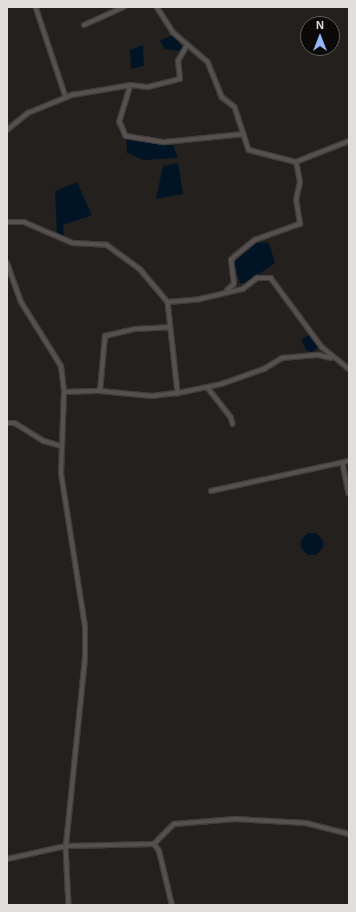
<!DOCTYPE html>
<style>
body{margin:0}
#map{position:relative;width:356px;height:912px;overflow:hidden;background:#24201d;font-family:Helvetica,sans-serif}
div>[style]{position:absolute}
.water>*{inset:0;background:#001426}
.round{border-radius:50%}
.roads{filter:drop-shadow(1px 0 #403d3b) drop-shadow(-1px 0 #403d3b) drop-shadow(0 1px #403d3b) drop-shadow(0 -1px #403d3b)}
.minor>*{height:3.5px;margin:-1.75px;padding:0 1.75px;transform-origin:1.75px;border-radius:1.75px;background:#56514e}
.tertiary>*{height:4px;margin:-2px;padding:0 2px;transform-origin:2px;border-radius:2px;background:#56514e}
span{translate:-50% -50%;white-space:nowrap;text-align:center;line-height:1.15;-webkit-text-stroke:3.5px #0c0a09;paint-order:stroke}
.frame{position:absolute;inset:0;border:8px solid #e1dedc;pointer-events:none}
.north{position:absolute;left:300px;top:16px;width:40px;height:40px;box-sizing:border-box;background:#0c0a09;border:1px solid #615f5d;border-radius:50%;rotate:0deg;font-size:11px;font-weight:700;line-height:16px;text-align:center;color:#e1dedc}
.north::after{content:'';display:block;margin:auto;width:14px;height:18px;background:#95b7fd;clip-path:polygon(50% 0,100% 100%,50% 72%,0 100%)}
</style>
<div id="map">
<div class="water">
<div style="clip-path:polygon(173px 35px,183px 48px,181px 51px,164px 49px,160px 40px)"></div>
<div style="clip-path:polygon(143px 45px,144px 66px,131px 69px,130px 50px)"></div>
<div style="clip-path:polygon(126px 138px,172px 143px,178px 158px,144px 160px,127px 153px)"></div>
<div style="clip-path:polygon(178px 163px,183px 194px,156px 199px,163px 166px)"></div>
<div style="clip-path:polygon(77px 182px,92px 215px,63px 225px,64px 236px,57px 237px,55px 191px)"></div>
<div style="clip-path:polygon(265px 242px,269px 243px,275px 263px,246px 283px,240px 283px,234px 262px,256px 243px)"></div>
<div style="clip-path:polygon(309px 335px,319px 347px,312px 352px,306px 350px,301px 340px)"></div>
<div class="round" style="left:301px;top:533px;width:22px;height:22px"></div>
</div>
<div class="roads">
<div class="minor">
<div style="left:36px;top:7px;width:95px;rotate:71.6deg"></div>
<div style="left:157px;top:7px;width:30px;rotate:57deg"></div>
<div style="left:173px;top:32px;width:46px;rotate:40.6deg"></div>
<div style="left:208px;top:62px;width:38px;rotate:68deg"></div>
<div style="left:222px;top:97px;width:16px;rotate:38deg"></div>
<div style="left:235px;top:107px;width:45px;rotate:72deg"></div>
<div style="left:249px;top:150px;width:49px;rotate:14.3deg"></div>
<div style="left:296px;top:162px;width:57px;rotate:-21.6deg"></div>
<div style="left:84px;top:25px;width:44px;rotate:-24.2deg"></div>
<div style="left:131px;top:85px;width:39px;rotate:107deg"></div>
<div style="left:120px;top:122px;width:15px;rotate:67deg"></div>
<div style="left:126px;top:136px;width:39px;rotate:9deg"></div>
<div style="left:165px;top:142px;width:79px;rotate:-5.8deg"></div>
<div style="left:7px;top:130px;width:27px;rotate:-39deg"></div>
<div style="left:28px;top:113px;width:48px;rotate:-22.2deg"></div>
<div style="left:72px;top:95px;width:60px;rotate:-9.6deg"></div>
<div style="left:131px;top:85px;width:17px;rotate:7deg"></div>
<div style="left:148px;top:87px;width:33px;rotate:-14deg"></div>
<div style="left:180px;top:79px;width:18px;rotate:-96deg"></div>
<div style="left:178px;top:61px;width:16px;rotate:-60deg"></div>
<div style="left:7px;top:222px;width:17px"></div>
<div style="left:24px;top:222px;width:53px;rotate:23.2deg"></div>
<div style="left:73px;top:243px;width:34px;rotate:3deg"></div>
<div style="left:107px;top:245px;width:41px;rotate:36deg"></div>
<div style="left:140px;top:269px;width:43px;rotate:49.7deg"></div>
<div style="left:168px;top:302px;width:32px;rotate:-5deg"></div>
<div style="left:200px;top:299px;width:44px;rotate:-13.1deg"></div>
<div style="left:243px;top:289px;width:18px;rotate:-38deg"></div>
<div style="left:257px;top:278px;width:14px"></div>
<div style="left:271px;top:278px;width:86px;rotate:53.5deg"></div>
<div style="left:322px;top:347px;width:35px;rotate:39deg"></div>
<div style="left:227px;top:290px;width:9px;rotate:-41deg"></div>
<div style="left:234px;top:284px;width:24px;rotate:-97deg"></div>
<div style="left:231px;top:260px;width:6px;rotate:-45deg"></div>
<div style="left:235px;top:256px;width:26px;rotate:-39deg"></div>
<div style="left:255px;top:240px;width:48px;rotate:-19.6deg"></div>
<div style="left:300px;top:224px;width:24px;rotate:-99deg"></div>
<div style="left:296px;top:200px;width:18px;rotate:-77deg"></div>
<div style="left:300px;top:182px;width:20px;rotate:-101deg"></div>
<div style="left:168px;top:302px;width:92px;rotate:83.7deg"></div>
<div style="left:209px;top:389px;width:36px;rotate:52deg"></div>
<div style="left:231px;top:417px;width:7px;rotate:74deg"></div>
<div style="left:100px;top:391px;width:55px;rotate:-84.8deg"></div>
<div style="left:105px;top:336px;width:31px;rotate:-13deg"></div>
<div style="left:135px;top:329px;width:34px;rotate:-3deg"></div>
<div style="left:64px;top:392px;width:36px;rotate:-2deg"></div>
<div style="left:100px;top:391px;width:52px;rotate:5.5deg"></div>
<div style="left:152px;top:396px;width:26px;rotate:-7deg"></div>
<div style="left:178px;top:393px;width:45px;rotate:-11.6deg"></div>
<div style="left:222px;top:384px;width:45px;rotate:-19.7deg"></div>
<div style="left:264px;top:369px;width:21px;rotate:-31deg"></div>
<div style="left:282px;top:358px;width:37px;rotate:-5deg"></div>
<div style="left:319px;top:355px;width:12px;rotate:14deg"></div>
<div style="left:7px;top:423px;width:8px"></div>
<div style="left:15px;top:423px;width:34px;rotate:32deg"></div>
<div style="left:44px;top:441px;width:19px;rotate:16deg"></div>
<div style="left:343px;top:463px;width:31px;rotate:79deg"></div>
<div style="left:211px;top:491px;width:141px;rotate:-12.3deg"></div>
<div style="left:154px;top:844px;width:28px;rotate:-45deg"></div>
<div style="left:174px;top:824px;width:61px;rotate:-4.7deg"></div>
<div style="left:235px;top:819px;width:71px;rotate:3.2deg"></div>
<div style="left:306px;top:823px;width:44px;rotate:14.3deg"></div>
<div style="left:7px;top:859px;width:60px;rotate:-12.4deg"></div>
<div style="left:66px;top:846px;width:59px;rotate:87.1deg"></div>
</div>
<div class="tertiary">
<div style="left:7px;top:263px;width:41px;rotate:70.3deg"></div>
<div style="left:21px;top:302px;width:75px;rotate:58deg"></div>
<div style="left:61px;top:366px;width:26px;rotate:83deg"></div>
<div style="left:64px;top:392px;width:81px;rotate:92.1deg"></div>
<div style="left:61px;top:473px;width:155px;rotate:81.1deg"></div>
<div style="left:85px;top:626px;width:32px;rotate:90deg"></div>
<div style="left:85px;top:658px;width:189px;rotate:95.8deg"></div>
<div style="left:66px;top:846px;width:88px;rotate:-1.3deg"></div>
<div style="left:154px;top:844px;width:9px;rotate:54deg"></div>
<div style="left:159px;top:851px;width:56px;rotate:76.5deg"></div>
</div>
</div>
<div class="frame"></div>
<div class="north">N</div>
</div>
